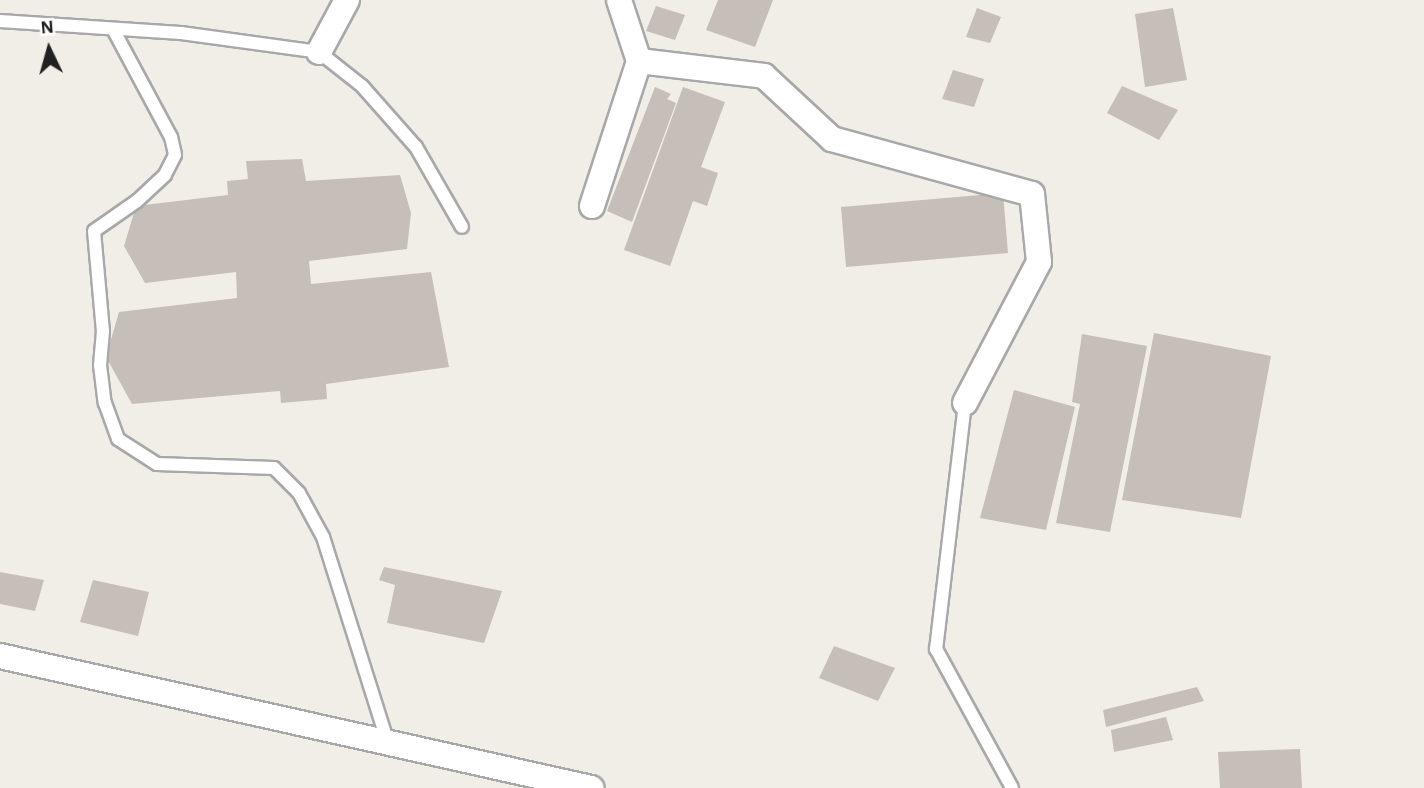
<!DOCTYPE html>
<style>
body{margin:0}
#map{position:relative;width:1424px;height:788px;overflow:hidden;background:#f1eee8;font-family:"Alegreya Sans",sans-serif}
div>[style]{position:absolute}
.building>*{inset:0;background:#c6beb8}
.roads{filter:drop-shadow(2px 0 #a8a8a8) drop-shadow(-2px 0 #a8a8a8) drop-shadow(0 2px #a8a8a8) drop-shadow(0 -2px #a8a8a8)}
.lane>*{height:12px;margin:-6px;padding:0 6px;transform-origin:6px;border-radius:6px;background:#fff}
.street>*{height:24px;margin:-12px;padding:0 12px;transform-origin:12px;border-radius:12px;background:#fff}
span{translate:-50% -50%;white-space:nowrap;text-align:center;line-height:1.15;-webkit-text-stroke:7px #fff;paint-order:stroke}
.north{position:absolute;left:14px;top:14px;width:70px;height:70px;-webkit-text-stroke:5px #fff;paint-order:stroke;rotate:355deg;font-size:19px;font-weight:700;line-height:28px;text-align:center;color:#212121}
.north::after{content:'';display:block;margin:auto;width:24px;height:32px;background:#212121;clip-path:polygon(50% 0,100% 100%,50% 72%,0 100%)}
</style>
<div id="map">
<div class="building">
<div style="clip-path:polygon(718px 0,773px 0,755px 47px,706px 30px)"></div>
<div style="clip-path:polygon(656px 6px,685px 15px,675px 40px,646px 31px)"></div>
<div style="clip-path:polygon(977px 8px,1001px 17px,990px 43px,966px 37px)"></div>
<div style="clip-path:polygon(1173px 8px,1187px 80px,1145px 87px,1135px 14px)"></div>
<div style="clip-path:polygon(953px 70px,984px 79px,974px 107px,942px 99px)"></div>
<div style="clip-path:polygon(1122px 86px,1178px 110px,1159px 140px,1107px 113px)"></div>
<div style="clip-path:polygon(655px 87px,671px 94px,667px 99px,676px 103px,632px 222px,607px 211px)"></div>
<div style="clip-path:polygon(683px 87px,725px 102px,701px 167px,718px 173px,707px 206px,693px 201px,670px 266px,624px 250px)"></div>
<div style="clip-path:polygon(302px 159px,306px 181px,400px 175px,411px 213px,407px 249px,309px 261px,311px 284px,431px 272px,449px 367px,326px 384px,327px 399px,281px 403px,280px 391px,132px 404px,106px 357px,119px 312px,237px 298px,236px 272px,145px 283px,124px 246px,136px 206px,228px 195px,227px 181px,248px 179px,246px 161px)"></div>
<div style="clip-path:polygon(1003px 193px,1008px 253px,846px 267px,841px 207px)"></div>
<div style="clip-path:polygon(1154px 333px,1271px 356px,1241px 518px,1122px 500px)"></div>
<div style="clip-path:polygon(1082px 334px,1147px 346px,1110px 532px,1056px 523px,1080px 404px,1072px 402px)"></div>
<div style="clip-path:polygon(1014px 390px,1075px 407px,1046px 530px,980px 518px)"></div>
<div style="clip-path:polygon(384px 567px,502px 591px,484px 643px,387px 623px,395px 585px,379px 580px)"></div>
<div style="clip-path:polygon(0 572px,44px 580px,35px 611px,0 604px)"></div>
<div style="clip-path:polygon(93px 580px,149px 592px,138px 636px,80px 622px)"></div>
<div style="clip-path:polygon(834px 646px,895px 668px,878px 701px,819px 678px)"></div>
<div style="clip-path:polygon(1197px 687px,1204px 701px,1106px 727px,1103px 710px)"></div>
<div style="clip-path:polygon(1166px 717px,1173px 740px,1114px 752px,1111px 730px)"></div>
<div style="clip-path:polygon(1300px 749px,1302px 788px,1220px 788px,1218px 752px)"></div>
</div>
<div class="roads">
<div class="lane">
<div style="left:0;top:21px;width:181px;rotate:3.8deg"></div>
<div style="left:181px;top:33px;width:139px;rotate:7.8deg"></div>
<div style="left:319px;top:52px;width:55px;rotate:38.3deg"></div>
<div style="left:362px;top:86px;width:81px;rotate:48.5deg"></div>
<div style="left:416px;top:147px;width:92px;rotate:60.1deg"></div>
<div style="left:113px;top:29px;width:123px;rotate:61.8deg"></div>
<div style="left:171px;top:137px;width:18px;rotate:77deg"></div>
<div style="left:175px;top:155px;width:22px;rotate:117deg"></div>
<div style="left:165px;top:175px;width:38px;rotate:137deg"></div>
<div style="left:137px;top:201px;width:52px;rotate:145.1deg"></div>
<div style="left:94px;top:231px;width:100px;rotate:84.9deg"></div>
<div style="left:103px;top:331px;width:34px;rotate:95deg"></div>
<div style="left:100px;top:365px;width:38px;rotate:83deg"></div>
<div style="left:105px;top:403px;width:38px;rotate:70deg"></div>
<div style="left:118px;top:439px;width:46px;rotate:32.7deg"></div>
<div style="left:157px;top:464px;width:117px;rotate:2deg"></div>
<div style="left:274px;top:468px;width:35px;rotate:45deg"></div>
<div style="left:299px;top:493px;width:50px;rotate:61.4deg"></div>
<div style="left:323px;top:537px;width:216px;rotate:72.5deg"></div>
<div style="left:965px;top:403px;width:248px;rotate:96.7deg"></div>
<div style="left:936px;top:649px;width:158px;rotate:61.3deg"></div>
</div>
<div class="street">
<div style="left:319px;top:52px;width:59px;rotate:-61.7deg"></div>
<div style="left:639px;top:61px;width:126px;rotate:6.8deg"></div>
<div style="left:764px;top:76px;width:93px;rotate:42.8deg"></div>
<div style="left:832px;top:139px;width:207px;rotate:15.4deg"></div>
<div style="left:1032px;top:194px;width:68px;rotate:84.1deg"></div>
<div style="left:1039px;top:262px;width:159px;rotate:117.7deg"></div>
<div style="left:592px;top:206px;width:152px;rotate:-72deg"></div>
<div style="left:639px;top:61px;width:64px;rotate:-108.2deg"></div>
<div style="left:0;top:656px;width:606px;rotate:12.59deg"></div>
</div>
</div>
<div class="north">N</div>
</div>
